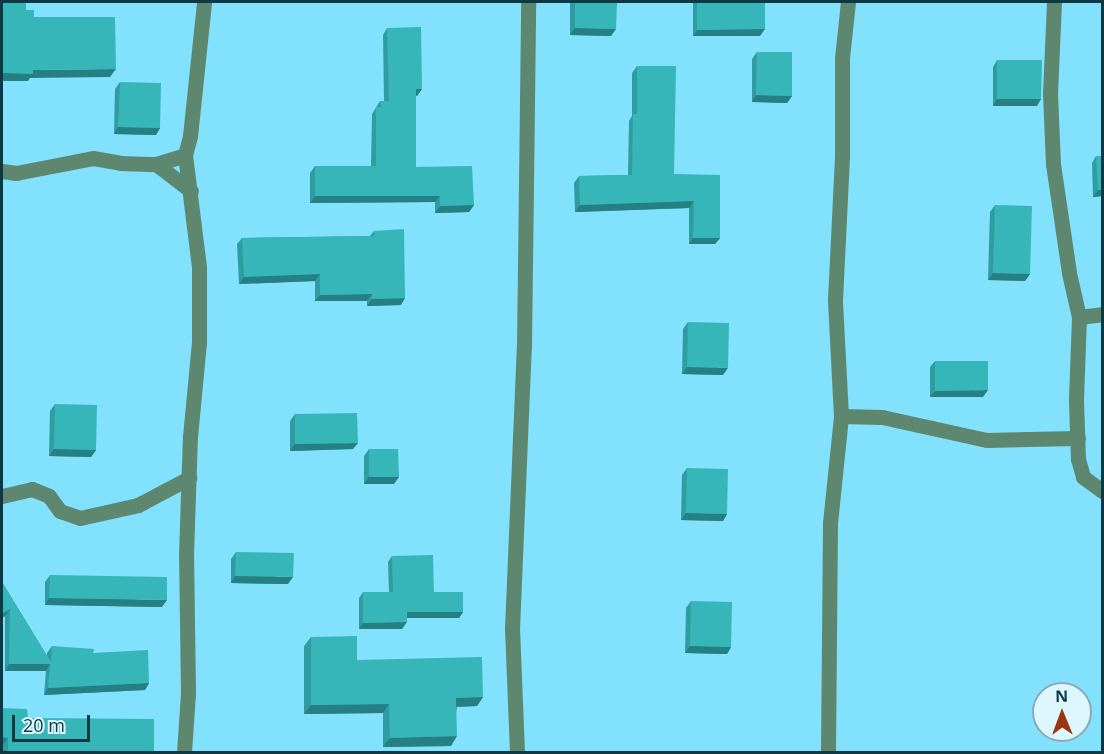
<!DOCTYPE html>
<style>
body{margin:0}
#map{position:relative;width:1104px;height:754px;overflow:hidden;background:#82e1fc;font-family:"Open Sans",sans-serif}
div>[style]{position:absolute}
.minor>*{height:15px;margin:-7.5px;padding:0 7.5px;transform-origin:7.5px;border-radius:7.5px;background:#5d876e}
.wall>*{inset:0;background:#2f9da0}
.shaded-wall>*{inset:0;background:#267f82}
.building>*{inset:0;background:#37b6ba}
span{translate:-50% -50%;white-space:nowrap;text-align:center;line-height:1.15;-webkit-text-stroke:4.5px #ddf7ff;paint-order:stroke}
.frame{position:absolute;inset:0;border:3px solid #0e3842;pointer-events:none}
.north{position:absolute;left:1032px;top:682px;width:60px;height:60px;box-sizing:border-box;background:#ddf7ff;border:2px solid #8aabb3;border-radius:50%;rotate:359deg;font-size:16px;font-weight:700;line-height:24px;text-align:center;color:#0e3842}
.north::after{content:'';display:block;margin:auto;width:21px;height:27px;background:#9c3610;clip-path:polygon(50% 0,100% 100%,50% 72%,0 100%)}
.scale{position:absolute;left:12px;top:715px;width:78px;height:27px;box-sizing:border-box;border:3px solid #0e3842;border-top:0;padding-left:8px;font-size:18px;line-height:21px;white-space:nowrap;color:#0e3842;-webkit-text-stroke:4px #ddf7ff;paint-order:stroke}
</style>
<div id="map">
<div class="minor">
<div style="left:1054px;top:2px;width:91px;rotate:92.5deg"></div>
<div style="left:1050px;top:93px;width:71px;rotate:87.6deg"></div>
<div style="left:1053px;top:164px;width:110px;rotate:81.6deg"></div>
<div style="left:1069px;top:273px;width:45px;rotate:77.2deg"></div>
<div style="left:1079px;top:317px;width:83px;rotate:92.1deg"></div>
<div style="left:1076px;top:400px;width:59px;rotate:88.1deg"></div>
<div style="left:1078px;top:459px;width:19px;rotate:74deg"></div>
<div style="left:1083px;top:477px;width:24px;rotate:36deg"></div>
<div style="left:156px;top:164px;width:44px;rotate:37.6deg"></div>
<div style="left:2px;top:171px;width:14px;rotate:8deg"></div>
<div style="left:16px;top:173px;width:78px;rotate:-11deg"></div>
<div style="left:93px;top:158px;width:27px;rotate:10deg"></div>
<div style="left:120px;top:163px;width:36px;rotate:2deg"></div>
<div style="left:156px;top:164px;width:30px;rotate:-17deg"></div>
<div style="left:1079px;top:317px;width:23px;rotate:-7deg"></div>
<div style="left:841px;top:416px;width:41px;rotate:1.4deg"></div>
<div style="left:882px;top:417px;width:107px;rotate:12.4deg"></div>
<div style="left:987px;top:440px;width:91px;rotate:-1.3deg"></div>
<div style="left:2px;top:496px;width:31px;rotate:-13deg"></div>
<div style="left:32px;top:489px;width:18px;rotate:22deg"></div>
<div style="left:49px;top:496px;width:19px;rotate:54deg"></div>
<div style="left:60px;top:511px;width:21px;rotate:19deg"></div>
<div style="left:80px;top:518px;width:59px;rotate:-12.6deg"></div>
<div style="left:138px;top:505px;width:58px;rotate:-27.9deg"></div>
<div style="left:184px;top:752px;width:59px;rotate:-86.1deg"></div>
<div style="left:188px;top:693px;width:138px;rotate:-90.8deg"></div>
<div style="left:186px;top:555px;width:118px;rotate:-88.1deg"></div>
<div style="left:190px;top:437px;width:95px;rotate:-84.6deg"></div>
<div style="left:199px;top:342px;width:75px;rotate:-90deg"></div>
<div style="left:199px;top:267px;width:113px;rotate:-97.1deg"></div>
<div style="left:185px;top:155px;width:20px;rotate:-75deg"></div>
<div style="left:190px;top:136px;width:135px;rotate:-84deg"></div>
<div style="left:517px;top:752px;width:123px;rotate:-92.3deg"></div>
<div style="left:512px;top:629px;width:282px;rotate:-87.6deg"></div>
<div style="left:524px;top:347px;width:345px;rotate:-89.3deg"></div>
<div style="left:828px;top:752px;width:229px;rotate:-89.5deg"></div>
<div style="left:830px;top:523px;width:108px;rotate:-84.1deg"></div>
<div style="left:841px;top:416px;width:116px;rotate:-93deg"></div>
<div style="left:835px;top:300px;width:143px;rotate:-87.2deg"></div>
<div style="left:842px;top:157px;width:99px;rotate:-90deg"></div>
<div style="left:842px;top:58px;width:56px;rotate:-83.9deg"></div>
</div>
<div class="wall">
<div style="clip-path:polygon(570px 2px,617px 2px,611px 36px,570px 35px)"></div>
<div style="clip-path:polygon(693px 2px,805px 2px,765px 2px,760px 36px,693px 36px)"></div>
<div style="clip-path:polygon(387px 28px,422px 89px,417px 96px,416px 96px,416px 167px,474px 205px,469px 212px,435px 213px,435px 202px,310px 203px,310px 173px,315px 166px,371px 166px,372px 114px,380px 101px,384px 101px,383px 35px)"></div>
<div style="clip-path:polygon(757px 52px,792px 96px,787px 103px,752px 102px,752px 59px)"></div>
<div style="clip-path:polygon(997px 60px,1037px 106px,993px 106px,993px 67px)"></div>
<div style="clip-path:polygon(637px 66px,674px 174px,720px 238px,715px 244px,689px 244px,689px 208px,575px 212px,574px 183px,579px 176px,628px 175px,629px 121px,632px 116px,632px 73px)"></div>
<div style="clip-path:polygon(120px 82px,160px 128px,156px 135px,114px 134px,115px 89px)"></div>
<div style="clip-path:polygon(1096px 156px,1102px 156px,1102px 196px,1093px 197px,1092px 163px)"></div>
<div style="clip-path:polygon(995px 205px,1030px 274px,1025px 281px,988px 280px,990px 212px)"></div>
<div style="clip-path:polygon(374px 231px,401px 305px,367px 306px,367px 301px,315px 301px,315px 281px,239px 284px,237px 244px,242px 238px,370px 236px)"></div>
<div style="clip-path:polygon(688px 322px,723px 375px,682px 374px,683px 329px)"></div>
<div style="clip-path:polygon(935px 361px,983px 397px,930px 397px,930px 367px)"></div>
<div style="clip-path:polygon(55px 404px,96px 450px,91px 457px,49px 456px,50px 411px)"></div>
<div style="clip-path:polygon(295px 414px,353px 449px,290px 451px,290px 421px)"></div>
<div style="clip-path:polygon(369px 449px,394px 484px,364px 484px,364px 456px)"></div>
<div style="clip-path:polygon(687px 468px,727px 514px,723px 521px,681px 520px,682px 475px)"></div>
<div style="clip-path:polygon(236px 552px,288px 584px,231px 583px,231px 559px)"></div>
<div style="clip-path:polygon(392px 556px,434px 592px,463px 612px,459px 618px,407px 618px,402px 629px,359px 629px,359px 598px,363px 592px,389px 592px,388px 562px)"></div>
<div style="clip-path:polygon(50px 575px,162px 607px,45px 605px,45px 582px)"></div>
<div style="clip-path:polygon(2px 582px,47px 656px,47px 653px,52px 646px,93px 653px,149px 683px,145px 690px,44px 695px,46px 671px,5px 671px,5px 616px,2px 618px)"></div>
<div style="clip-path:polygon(691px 601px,731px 647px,727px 654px,685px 653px,686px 608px)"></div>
<div style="clip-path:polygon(311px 637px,357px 660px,483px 697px,477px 706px,457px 707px,451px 746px,383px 747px,383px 713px,304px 714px,304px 646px)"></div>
<div style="clip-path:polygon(2px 708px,28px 718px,154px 753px,2px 753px)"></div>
</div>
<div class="shaded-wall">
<div style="clip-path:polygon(575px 28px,616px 29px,611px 36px,570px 35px)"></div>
<div style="clip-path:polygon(765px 29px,760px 36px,693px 36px,697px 30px)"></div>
<div style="clip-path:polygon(116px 69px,110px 77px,30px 78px,28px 81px,2px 81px,2px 73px,33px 70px)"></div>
<div style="clip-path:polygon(416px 89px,422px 89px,417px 96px,412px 96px)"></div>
<div style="clip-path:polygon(756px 95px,792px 96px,787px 103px,752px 102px)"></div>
<div style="clip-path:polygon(997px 99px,1041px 99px,1037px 106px,993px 106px)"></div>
<div style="clip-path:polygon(118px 127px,160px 128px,156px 135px,114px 134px)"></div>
<div style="clip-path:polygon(1098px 190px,1102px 190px,1102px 196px,1093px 197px)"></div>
<div style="clip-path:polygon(315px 196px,440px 196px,435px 202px,310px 203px)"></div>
<div style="clip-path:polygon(694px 201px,689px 208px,575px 212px,580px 205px)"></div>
<div style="clip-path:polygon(474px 205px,469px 212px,435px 213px,440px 206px)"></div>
<div style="clip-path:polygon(693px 238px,720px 238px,715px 244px,689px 244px)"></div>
<div style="clip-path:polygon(993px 273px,1030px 274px,1025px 281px,988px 280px)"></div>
<div style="clip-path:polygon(320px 274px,315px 281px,239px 284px,244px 277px)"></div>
<div style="clip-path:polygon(372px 294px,367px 301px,315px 301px,320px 295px)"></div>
<div style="clip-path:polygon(405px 298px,401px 305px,367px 306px,372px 299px)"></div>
<div style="clip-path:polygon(687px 367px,728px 368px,723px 375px,682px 374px)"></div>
<div style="clip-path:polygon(988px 390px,983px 397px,930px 397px,935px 391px)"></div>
<div style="clip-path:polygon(358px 443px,353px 449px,290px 451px,295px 444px)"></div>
<div style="clip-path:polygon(54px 449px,96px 450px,91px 457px,49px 456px)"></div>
<div style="clip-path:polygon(369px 477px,399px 477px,394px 484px,364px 484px)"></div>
<div style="clip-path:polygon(686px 513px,727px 514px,723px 521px,681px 520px)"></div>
<div style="clip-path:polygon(235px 576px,293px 577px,288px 584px,231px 583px)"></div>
<div style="clip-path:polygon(49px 598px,167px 600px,162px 607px,45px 605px)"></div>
<div style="clip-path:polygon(10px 609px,5px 616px,2px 618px,2px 614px)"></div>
<div style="clip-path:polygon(407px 612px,463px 612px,459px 618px,402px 618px)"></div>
<div style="clip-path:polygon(407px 622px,402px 629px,359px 629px,363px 623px)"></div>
<div style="clip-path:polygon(690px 646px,731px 647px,727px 654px,685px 653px)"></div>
<div style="clip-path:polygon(9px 664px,50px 664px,46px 671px,5px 671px)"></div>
<div style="clip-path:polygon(149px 683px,145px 690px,44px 695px,48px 688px)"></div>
<div style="clip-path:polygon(483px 697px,477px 706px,450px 707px,456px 698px)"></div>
<div style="clip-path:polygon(389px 704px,383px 713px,304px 714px,311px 705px)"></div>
<div style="clip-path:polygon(457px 736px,451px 746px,383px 747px,390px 738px)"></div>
<div style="clip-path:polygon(2px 737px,8px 738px,2px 746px)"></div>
</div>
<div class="building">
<div style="clip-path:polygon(2px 2px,26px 2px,26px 10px,34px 10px,34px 17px,115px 17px,116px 69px,33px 70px,33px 74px,2px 73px)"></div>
<div style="clip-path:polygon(575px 2px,617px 2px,616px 29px,575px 28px)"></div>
<div style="clip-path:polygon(697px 2px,765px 2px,765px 29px,697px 30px)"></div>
<div style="clip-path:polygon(421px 27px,422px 89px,416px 89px,416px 167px,472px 166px,474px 205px,440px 206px,440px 196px,315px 196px,315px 166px,376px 166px,376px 107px,381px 107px,380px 101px,389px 101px,387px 28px)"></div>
<div style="clip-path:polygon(757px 52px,792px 52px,792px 96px,756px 95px)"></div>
<div style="clip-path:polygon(997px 60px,1042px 60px,1041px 99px,997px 99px)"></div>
<div style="clip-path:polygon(637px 66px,676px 66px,674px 174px,720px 175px,720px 238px,693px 238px,694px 201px,580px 205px,579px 176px,632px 175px,633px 114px,637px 114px)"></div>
<div style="clip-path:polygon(120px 82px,161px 83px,160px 128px,118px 127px)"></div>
<div style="clip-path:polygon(1096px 156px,1102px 156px,1102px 190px,1098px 190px)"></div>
<div style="clip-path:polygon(995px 205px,1032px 206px,1030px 274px,993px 273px)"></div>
<div style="clip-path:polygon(404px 229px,405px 298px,372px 299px,372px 294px,320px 295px,320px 274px,244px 277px,242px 238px,374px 236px,374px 231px)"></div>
<div style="clip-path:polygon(688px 322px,729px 323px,728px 368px,687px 367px)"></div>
<div style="clip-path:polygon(935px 361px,988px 361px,988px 390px,935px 391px)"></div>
<div style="clip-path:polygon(55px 404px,97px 405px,96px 450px,54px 449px)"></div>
<div style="clip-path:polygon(357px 413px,358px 443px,295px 444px,295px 414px)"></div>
<div style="clip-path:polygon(369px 449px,398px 449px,399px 477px,369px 477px)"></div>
<div style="clip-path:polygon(687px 468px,728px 469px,727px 514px,686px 513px)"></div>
<div style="clip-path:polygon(236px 552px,294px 553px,293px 577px,235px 576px)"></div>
<div style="clip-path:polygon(433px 555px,434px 592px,463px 592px,463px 612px,407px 612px,407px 622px,363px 623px,363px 592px,393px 592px,392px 556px)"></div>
<div style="clip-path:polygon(50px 575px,167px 577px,167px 600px,49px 598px)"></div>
<div style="clip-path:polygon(2px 582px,51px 662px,52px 646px,94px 649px,93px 653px,148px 650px,149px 683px,48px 688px,50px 664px,9px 664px,10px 609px,2px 614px)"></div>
<div style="clip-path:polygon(691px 601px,732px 602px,731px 647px,690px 646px)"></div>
<div style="clip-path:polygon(357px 636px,357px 660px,482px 657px,483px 697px,456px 698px,457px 736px,390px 738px,389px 704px,311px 705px,311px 637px)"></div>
<div style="clip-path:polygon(2px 708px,27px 709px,28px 718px,154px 719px,154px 753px,37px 753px,8px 752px,8px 738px,2px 737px)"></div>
</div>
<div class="frame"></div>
<div class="north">N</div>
<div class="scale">20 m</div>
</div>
